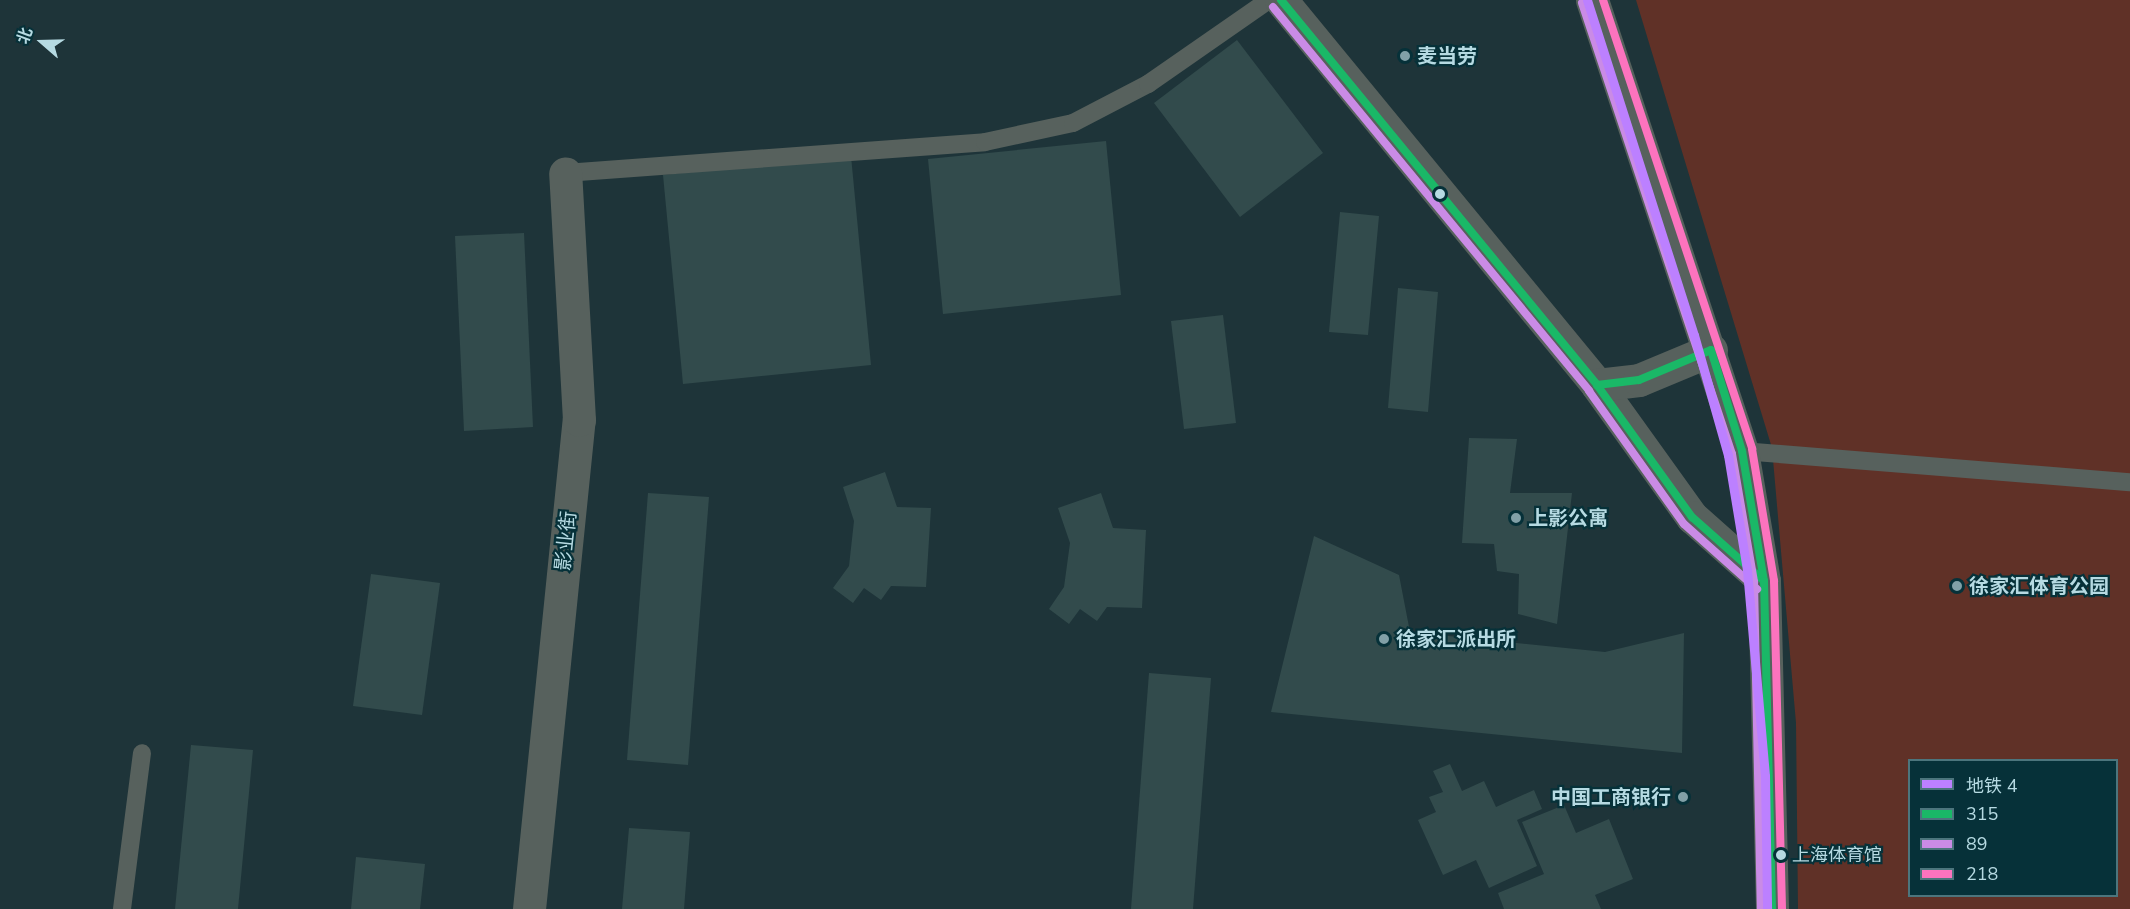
<!DOCTYPE html>
<meta charset="utf-8">
<style>
body{margin:0}
#map{position:relative;width:2130px;height:909px;overflow:hidden;background:#1e3439;font-family:"Nunito Sans","Noto Sans SC",sans-serif}
div>[style]{position:absolute}
.green>*{inset:0;background:#603127}
.building>*{inset:0;background:#324b4c}
.service>*{height:18px;margin:-9px;padding:0 9px;transform-origin:9px;border-radius:9px;background:#57615d}
.minor>*{height:33px;margin:-16.5px;padding:0 16.5px;transform-origin:16.5px;border-radius:16.5px;background:#57615d}
.tertiary>*{height:33px;margin:-16.5px;padding:0 16.5px;transform-origin:16.5px;border-radius:16.5px;background:#57615d}
.bus-1>*{height:8px;margin:-4px;padding:0 4px;transform-origin:4px;border-radius:4px;background:#1ab867}
.bus-2>*{height:8px;margin:-4px;padding:0 4px;transform-origin:4px;border-radius:4px;background:#ca8be6}
.bus-3>*{height:8px;margin:-4px;padding:0 4px;transform-origin:4px;border-radius:4px;background:#fc73be}
.metro-1>*{height:9px;margin:-4.5px;padding:0 4.5px;transform-origin:4.5px;border-radius:4.5px;background:#bc80ff}
.dots>*{width:16px;height:16px;translate:-50% -50%;box-sizing:border-box;border:3px solid #063139;border-radius:50%}
span{translate:-50% -50%;white-space:nowrap;text-align:center;line-height:1.15;-webkit-text-stroke:4.5px #063139;paint-order:stroke}
.bus-label{font-size:18px;color:#b6dae2}
.left{translate:0 -50%;text-align:left}
.poi-label{font-size:20px;color:#b6dae2;font-weight:700}
.right{translate:-100% -50%;text-align:right}
.street-label{font-size:20px;color:#b6dae2}
.legend{position:absolute;left:1908px;top:759px;width:210px;height:138px;box-sizing:border-box;background:#063139;border:2px solid #4c757d;margin:0;padding:8px 10px;list-style:none;font-size:18px;color:#b6dae2}
.legend li{display:flex;align-items:center;gap:12px;height:30px}
.legend b{width:30px;border:2px solid #4c757d}
.north{position:absolute;left:12px;top:12px;width:60px;height:60px;-webkit-text-stroke:4px #063139;paint-order:stroke;rotate:290deg;font-size:16px;font-weight:700;line-height:24px;text-align:center;color:#b6dae2}
.north::after{content:'';display:block;margin:auto;width:21px;height:27px;background:#b6dae2;clip-path:polygon(50% 0,100% 100%,50% 72%,0 100%)}
</style>
<div id="map">
<div class="green">
<div style="clip-path:polygon(evenodd,1636px 0,2130px 0,2130px 909px,1798px 909px,1796px 723px,1772px 448px,1636px 0,1910px 760px,2116px 760px,2116px 896px,1910px 896px,1910px 760px)"></div>
</div>
<div class="building">
<div style="clip-path:polygon(1237px 40px,1323px 153px,1240px 217px,1154px 103px)"></div>
<div style="clip-path:polygon(1106px 141px,1121px 295px,943px 314px,928px 159px)"></div>
<div style="clip-path:polygon(851px 156px,871px 365px,683px 384px,663px 175px)"></div>
<div style="clip-path:polygon(1340px 212px,1379px 216px,1368px 335px,1329px 332px)"></div>
<div style="clip-path:polygon(524px 233px,533px 427px,464px 431px,455px 236px)"></div>
<div style="clip-path:polygon(1398px 288px,1438px 292px,1428px 412px,1388px 408px)"></div>
<div style="clip-path:polygon(1223px 315px,1236px 423px,1184px 429px,1171px 321px)"></div>
<div style="clip-path:polygon(1469px 438px,1517px 439px,1510px 493px,1572px 493px,1557px 624px,1518px 614px,1519px 574px,1497px 571px,1494px 544px,1462px 543px)"></div>
<div style="clip-path:polygon(885px 472px,897px 507px,931px 508px,926px 587px,891px 586px,881px 600px,864px 588px,853px 603px,833px 588px,849px 566px,854px 521px,843px 487px)"></div>
<div style="clip-path:polygon(648px 493px,709px 497px,688px 765px,627px 760px)"></div>
<div style="clip-path:polygon(1101px 493px,1113px 528px,1146px 530px,1142px 608px,1107px 607px,1097px 621px,1080px 609px,1069px 624px,1049px 609px,1064px 587px,1070px 543px,1058px 508px)"></div>
<div style="clip-path:polygon(1314px 536px,1399px 575px,1410px 632px,1605px 652px,1684px 633px,1682px 753px,1271px 712px)"></div>
<div style="clip-path:polygon(371px 574px,440px 583px,422px 715px,353px 706px)"></div>
<div style="clip-path:polygon(1149px 673px,1211px 678px,1193px 909px,1131px 909px)"></div>
<div style="clip-path:polygon(191px 745px,253px 750px,238px 909px,175px 909px)"></div>
<div style="clip-path:polygon(1450px 764px,1462px 791px,1484px 781px,1496px 807px,1534px 790px,1542px 809px,1517px 820px,1537px 866px,1489px 888px,1476px 860px,1443px 875px,1418px 820px,1436px 812px,1429px 797px,1443px 792px,1433px 771px)"></div>
<div style="clip-path:polygon(1564px 805px,1576px 833px,1609px 819px,1633px 879px,1595px 895px,1601px 909px,1504px 909px,1498px 893px,1544px 874px,1522px 822px)"></div>
<div style="clip-path:polygon(629px 828px,690px 832px,684px 909px,622px 909px)"></div>
<div style="clip-path:polygon(356px 857px,425px 864px,420px 909px,351px 909px)"></div>
</div>
<div class="service">
<div style="left:565px;top:173px;width:421px;rotate:-4.2deg"></div>
<div style="left:985px;top:142px;width:90px;rotate:-12.2deg"></div>
<div style="left:1073px;top:123px;width:85px;rotate:-27.5deg"></div>
<div style="left:1148px;top:84px;width:147px;rotate:-34.8deg"></div>
<div style="left:1742px;top:451px;width:389px;rotate:4.6deg"></div>
<div style="left:122px;top:909px;width:157px;rotate:-82.7deg"></div>
</div>
<div class="minor">
<div style="left:1281px;top:0;width:498px;rotate:50.6deg"></div>
<div style="left:1597px;top:385px;width:163px;rotate:54.3deg"></div>
<div style="left:1692px;top:517px;width:96px;rotate:41.6deg"></div>
<div style="left:1597px;top:385px;width:42px;rotate:-6.8deg"></div>
<div style="left:1639px;top:380px;width:78px;rotate:-22.6deg"></div>
<div style="left:529px;top:909px;width:492px;rotate:-84.2deg"></div>
<div style="left:579px;top:420px;width:247px;rotate:-93.2deg"></div>
</div>
<div class="tertiary">
<div style="left:1592px;top:0;width:475px;rotate:71.6deg"></div>
<div style="left:1742px;top:451px;width:132px;rotate:80.4deg"></div>
<div style="left:1764px;top:581px;width:328px;rotate:88.6deg"></div>
</div>
<div class="bus-1">
<div style="left:1281px;top:0;width:498px;rotate:50.6deg"></div>
<div style="left:1597px;top:385px;width:163px;rotate:54.3deg"></div>
<div style="left:1692px;top:517px;width:96px;rotate:41.6deg"></div>
<div style="left:1597px;top:385px;width:42px;rotate:-6.8deg"></div>
<div style="left:1639px;top:380px;width:78px;rotate:-22.6deg"></div>
<div style="left:1711px;top:350px;width:106px;rotate:72.9deg"></div>
<div style="left:1742px;top:451px;width:132px;rotate:80.4deg"></div>
<div style="left:1764px;top:581px;width:328px;rotate:88.6deg"></div>
</div>
<div class="bus-2">
<div style="left:1582px;top:3px;width:475px;rotate:71.6deg"></div>
<div style="left:1732px;top:454px;width:130px;rotate:80.2deg"></div>
<div style="left:1754px;top:582px;width:327px;rotate:88.8deg"></div>
<div style="left:1273px;top:7px;width:497px;rotate:50.5deg"></div>
<div style="left:1589px;top:391px;width:163px;rotate:54.5deg"></div>
<div style="left:1684px;top:524px;width:98px;rotate:41.7deg"></div>
</div>
<div class="bus-3">
<div style="left:1603px;top:0;width:473px;rotate:71.6deg"></div>
<div style="left:1752px;top:449px;width:134px;rotate:80.5deg"></div>
<div style="left:1774px;top:581px;width:328px;rotate:88.6deg"></div>
</div>
<div class="metro-1">
<div style="left:1587px;top:0;width:352px;rotate:72.3deg"></div>
<div style="left:1694px;top:335px;width:125px;rotate:74.2deg"></div>
<div style="left:1728px;top:455px;width:117px;rotate:80.6deg"></div>
<div style="left:1747px;top:570px;width:207px;rotate:85deg"></div>
<div style="left:1765px;top:776px;width:133px;rotate:89.1deg"></div>
</div>
<div class="dots">
<div style="left:1405px;top:56px;background:#81a0a7"></div>
<div style="left:1440px;top:194px;background:#b6dae2"></div>
<div style="left:1516px;top:518px;background:#81a0a7"></div>
<div style="left:1957px;top:586px;background:#81a0a7"></div>
<div style="left:1384px;top:639px;background:#81a0a7"></div>
<div style="left:1683px;top:797px;background:#81a0a7"></div>
<div style="left:1781px;top:855px;background:#b6dae2"></div>
</div>
<div class="bus-label">
<span class="left" style="left:1792px;top:855px">上海体育馆</span>
</div>
<div class="poi-label">
<span class="left" style="left:1417px;top:56px">麦当劳</span>
<span class="left" style="left:1528px;top:518px">上影公寓</span>
<span class="left" style="left:1969px;top:586px">徐家汇体育公园</span>
<span class="left" style="left:1396px;top:639px">徐家汇派出所</span>
<span class="right" style="left:1671px;top:797px">中国工商银行</span>
</div>
<div class="street-label">
<span style="left:566px;top:541px;rotate:-84deg">影业街</span>
</div>
<ul class="legend">
<li><b style="height:8px;background:#bc80ff"></b>地铁 4</li>
<li><b style="height:8px;background:#1ab867"></b>315</li>
<li><b style="height:8px;background:#ca8be6"></b>89</li>
<li><b style="height:8px;background:#fc73be"></b>218</li>
</ul>
<div class="north">北</div>
</div>
